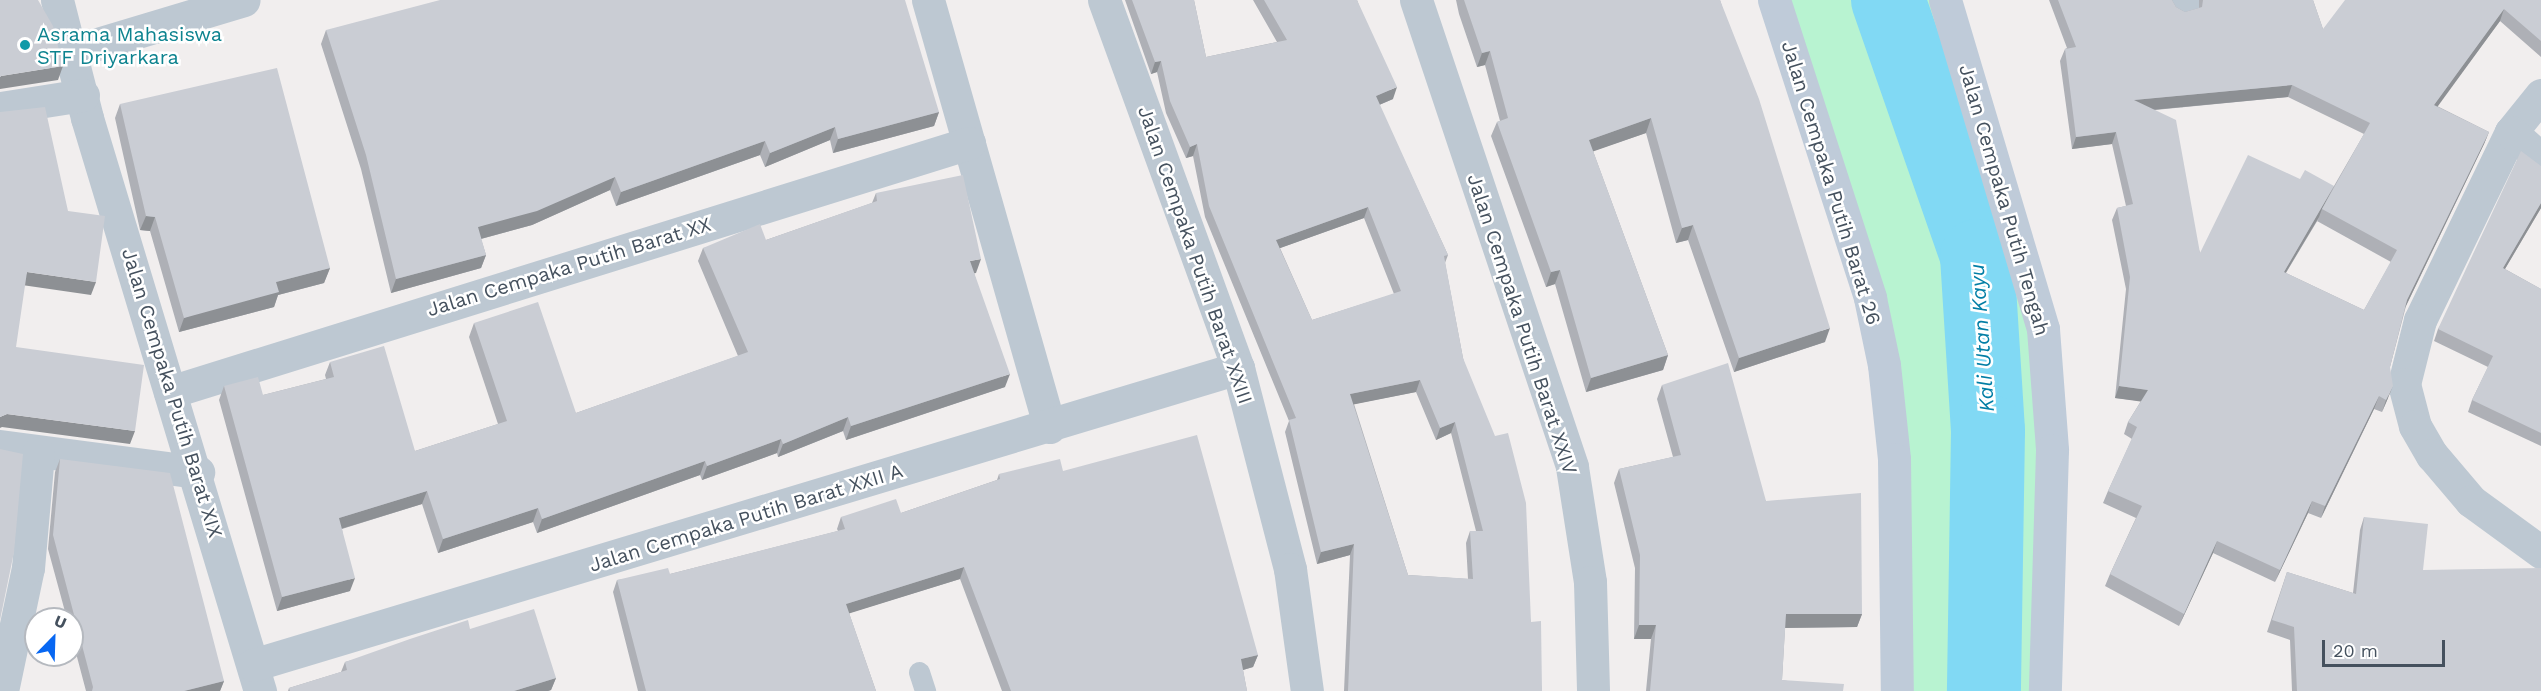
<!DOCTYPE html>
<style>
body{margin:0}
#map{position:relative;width:2541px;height:691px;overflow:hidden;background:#f1eeee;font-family:"Work Sans",sans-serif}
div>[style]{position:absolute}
.green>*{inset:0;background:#b8f3d1}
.river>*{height:74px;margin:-37px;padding:0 37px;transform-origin:37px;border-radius:37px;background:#81d9f4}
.lane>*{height:21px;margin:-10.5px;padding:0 10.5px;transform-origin:10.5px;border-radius:10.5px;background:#bdc8d2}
.street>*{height:33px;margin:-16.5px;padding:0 16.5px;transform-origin:16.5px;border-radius:16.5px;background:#bdc8d2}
.secondary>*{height:33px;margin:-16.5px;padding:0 16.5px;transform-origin:16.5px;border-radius:16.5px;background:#bfcbd9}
.wall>*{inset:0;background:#aeb0b6}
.shaded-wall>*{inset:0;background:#8d9094}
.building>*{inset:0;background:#cacdd4}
.dots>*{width:16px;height:16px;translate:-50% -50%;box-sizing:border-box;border:3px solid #fff;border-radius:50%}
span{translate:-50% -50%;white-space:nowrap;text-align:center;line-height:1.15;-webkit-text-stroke:5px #fff;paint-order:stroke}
.culture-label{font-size:20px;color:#0d838f}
.left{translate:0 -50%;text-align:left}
.street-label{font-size:20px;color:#45515e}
.water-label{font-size:21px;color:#027ea5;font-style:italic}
.north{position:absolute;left:24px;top:607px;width:60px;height:60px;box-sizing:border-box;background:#fff;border:2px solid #b5b9bf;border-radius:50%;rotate:23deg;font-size:16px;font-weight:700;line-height:24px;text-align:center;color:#45515e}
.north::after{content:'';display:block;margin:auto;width:21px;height:27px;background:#0767f2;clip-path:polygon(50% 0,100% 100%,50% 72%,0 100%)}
.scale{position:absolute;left:2322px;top:640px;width:123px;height:27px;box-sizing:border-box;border:3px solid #45515e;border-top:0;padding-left:8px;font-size:18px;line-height:21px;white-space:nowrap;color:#45515e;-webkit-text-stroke:4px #fff;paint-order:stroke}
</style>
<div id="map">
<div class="green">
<div style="clip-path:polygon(1774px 0,1942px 0,2034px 323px,2041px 444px,2035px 691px,1897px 691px,1891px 413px)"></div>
</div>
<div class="river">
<div style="left:1888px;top:0;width:271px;rotate:70.8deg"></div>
<div style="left:1977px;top:256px;width:175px;rotate:86.4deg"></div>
<div style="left:1988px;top:431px;width:260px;rotate:90.9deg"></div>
</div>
<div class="lane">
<div style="left:919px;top:672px;width:20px;rotate:72deg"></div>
</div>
<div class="street">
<div style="left:57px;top:0;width:122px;rotate:75.7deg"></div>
<div style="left:87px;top:118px;width:599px;rotate:73.2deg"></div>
<div style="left:928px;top:0;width:444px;rotate:74.1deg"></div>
<div style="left:1104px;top:0;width:392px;rotate:70deg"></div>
<div style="left:1238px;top:368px;width:208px;rotate:75.5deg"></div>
<div style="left:1290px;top:569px;width:123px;rotate:82.1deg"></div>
<div style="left:1416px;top:0;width:492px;rotate:71.5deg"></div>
<div style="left:1572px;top:467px;width:116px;rotate:81.1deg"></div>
<div style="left:1590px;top:582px;width:109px;rotate:88.4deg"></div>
<div style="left:2182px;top:0;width:6px;rotate:72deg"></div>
<div style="left:74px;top:51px;width:177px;rotate:-16.7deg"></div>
<div style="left:2541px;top:95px;width:48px;rotate:129deg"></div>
<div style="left:2511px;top:132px;width:209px;rotate:115.8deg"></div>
<div style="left:2420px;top:320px;width:66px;rotate:104deg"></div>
<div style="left:2404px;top:384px;width:43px;rotate:75.3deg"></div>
<div style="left:2415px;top:426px;width:34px;rotate:60deg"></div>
<div style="left:2432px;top:455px;width:60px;rotate:49.7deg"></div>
<div style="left:2471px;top:501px;width:87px;rotate:36.1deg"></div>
<div style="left:0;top:108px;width:84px;rotate:-8.9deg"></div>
<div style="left:2511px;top:132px;width:40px;rotate:42deg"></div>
<div style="left:170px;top:392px;width:837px;rotate:-17.31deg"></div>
<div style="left:0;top:446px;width:200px;rotate:7.5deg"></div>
<div style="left:253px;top:665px;width:1029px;rotate:-16.78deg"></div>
<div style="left:2px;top:691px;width:126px;rotate:-78.1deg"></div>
<div style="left:28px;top:568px;width:115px;rotate:-85deg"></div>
</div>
<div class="secondary">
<div style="left:1774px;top:0;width:313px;rotate:72.1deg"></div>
<div style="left:1870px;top:298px;width:68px;rotate:78.2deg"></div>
<div style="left:1884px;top:365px;width:95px;rotate:83.9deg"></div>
<div style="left:1894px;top:459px;width:232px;rotate:89.3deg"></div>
<div style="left:1945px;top:0;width:343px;rotate:73.4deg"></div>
<div style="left:2043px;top:329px;width:121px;rotate:85.7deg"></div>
<div style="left:2052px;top:450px;width:241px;rotate:91.7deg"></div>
</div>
<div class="wall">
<div style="clip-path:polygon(evenodd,1125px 0,1194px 0,1206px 57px,1277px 42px,1253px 0,1357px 0,1393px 99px,1379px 105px,1448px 255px,1445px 263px,1463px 358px,1531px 622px,1542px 691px,1344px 691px,1350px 555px,1317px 564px,1285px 432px,1289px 421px,1205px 217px,1193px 156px,1186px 158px,1166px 113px,1157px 72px,1151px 74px,1125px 0,1364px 218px,1394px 294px,1312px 320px,1280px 248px,1364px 218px,1125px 0,1416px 392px,1436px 440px,1451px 433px,1476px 531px,1470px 531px,1466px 543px,1468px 579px,1408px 575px,1354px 404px,1416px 392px)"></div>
<div style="clip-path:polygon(1456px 0,1720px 0,1825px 342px,1734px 372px,1688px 240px,1676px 243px,1646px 133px,1593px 151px,1668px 355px,1663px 370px,1586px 392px,1555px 284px,1546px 287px,1491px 136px,1497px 122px,1500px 121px,1485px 65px,1477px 67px,1459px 14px)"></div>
<div style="clip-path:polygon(evenodd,2049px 0,2172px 0,2176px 7px,2185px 12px,2199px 8px,2199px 0,2313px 0,2323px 29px,2541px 0,2541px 57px,2500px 21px,2437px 106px,2489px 132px,2484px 144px,2406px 306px,2390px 367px,2388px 398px,2382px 412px,2374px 409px,2321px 518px,2308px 513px,2275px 582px,2213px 553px,2179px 626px,2105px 586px,2110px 574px,2136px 518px,2103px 503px,2108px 491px,2132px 439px,2124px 434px,2128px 422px,2141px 401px,2115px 398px,2126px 289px,2112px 220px,2117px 208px,2126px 206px,2112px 144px,2072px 149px,2060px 61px,2065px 49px,2067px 48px,2049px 0,2288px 97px,2364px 134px,2334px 186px,2200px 253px,2155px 110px,2288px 97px,2049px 0,2319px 218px,2317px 221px,2391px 262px,2364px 310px,2286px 273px,2319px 218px)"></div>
<div style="clip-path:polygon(326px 30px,939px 112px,934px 126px,833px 153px,830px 140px,765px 167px,760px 155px,616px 206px,610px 190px,532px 225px,481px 239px,486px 255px,481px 268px,391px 293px,361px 169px,321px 44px)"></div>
<div style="clip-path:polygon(120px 104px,330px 268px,324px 283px,278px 295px,274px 307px,179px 332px,150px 231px,140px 230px,115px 118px)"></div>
<div style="clip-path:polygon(2541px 166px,2541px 208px,2505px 269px,2541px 289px,2541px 446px,2468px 412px,2472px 400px,2488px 367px,2434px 341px,2438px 329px)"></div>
<div style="clip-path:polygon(876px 193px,976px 273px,974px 273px,1005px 387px,846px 440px,843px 431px,778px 457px,777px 453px,702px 480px,700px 475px,537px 533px,533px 522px,438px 553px,422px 504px,342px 529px,350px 591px,277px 611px,219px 400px,224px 386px,263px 395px,326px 379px,325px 375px,330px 362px,415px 451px,498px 424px,469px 337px,474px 323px,576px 413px,738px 356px,698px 261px,703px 248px,766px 240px,872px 203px)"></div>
<div style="clip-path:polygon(1662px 385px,1766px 501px,1862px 614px,1857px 627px,1785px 628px,1782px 680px,1843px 691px,1646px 691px,1651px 639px,1634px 639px,1635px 568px,1614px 483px,1619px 469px,1673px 457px,1657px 399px)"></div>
<div style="clip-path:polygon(60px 459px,224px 681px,220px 691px,86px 691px,72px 638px,72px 619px,67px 619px,48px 549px,55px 472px)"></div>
<div style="clip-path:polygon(1063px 471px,1258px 655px,1253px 667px,1243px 670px,1247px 691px,1002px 691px,960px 579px,849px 613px,876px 691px,638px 691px,613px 592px,617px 580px,670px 574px,838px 531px,837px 529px,841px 517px,901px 513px,997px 480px,999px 474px)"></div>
<div style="clip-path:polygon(2364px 517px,2423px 570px,2541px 691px,2292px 691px,2290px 640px,2267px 632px,2287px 572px,2353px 593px,2360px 530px)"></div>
<div style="clip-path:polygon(470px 629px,556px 678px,551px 690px,548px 691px,288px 691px,289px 688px,341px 672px,345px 662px)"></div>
</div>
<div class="shaded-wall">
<div style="clip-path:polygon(2504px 9px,2500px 21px,2430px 117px,2434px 105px)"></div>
<div style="clip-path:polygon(1490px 51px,1485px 65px,1477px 67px,1482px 53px)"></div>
<div style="clip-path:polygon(1161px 61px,1157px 72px,1151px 74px,1155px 62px)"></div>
<div style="clip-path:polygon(63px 66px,58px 80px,0 89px,0 77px,1px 76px)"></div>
<div style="clip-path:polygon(2292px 85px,2288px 97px,2130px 112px,2134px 100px)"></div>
<div style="clip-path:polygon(1397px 87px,1393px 99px,1372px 108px,1376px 96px)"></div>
<div style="clip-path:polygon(939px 112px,934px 126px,833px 153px,838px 139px)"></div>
<div style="clip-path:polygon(1651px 118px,1646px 133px,1583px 155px,1589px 140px)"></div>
<div style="clip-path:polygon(835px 127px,830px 140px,765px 167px,770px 153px)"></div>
<div style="clip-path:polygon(2116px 132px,2112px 144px,2072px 149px,2076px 137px)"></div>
<div style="clip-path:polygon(2489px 132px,2484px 144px,2403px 312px,2407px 300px)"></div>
<div style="clip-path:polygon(765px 141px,760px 155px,616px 206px,621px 192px)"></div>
<div style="clip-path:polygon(1197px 144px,1193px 156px,1186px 158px,1190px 147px)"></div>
<div style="clip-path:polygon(615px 177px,610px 190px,532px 225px,473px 241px,478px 227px)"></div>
<div style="clip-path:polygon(2334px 186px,2322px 209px,2319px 217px,2279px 284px,2284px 272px)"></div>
<div style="clip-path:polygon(2541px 203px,2541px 208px,2499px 279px,2503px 268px)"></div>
<div style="clip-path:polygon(1368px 207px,1364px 218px,1272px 251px,1276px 240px)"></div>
<div style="clip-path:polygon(146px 216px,155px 217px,150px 231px,140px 230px)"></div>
<div style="clip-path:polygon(1693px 225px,1688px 240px,1676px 243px,1682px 228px)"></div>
<div style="clip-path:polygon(486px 255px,481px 268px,391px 293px,396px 279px)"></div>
<div style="clip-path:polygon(981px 259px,976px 273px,965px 275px,970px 261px)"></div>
<div style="clip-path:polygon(330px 268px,324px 283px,278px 295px,274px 307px,179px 332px,184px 318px,276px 282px)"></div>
<div style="clip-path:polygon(1560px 270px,1555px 284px,1546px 287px,1551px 272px)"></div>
<div style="clip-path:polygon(27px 272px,96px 282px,91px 295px,22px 285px)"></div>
<div style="clip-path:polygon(1830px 328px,1825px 342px,1734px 372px,1739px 358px)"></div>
<div style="clip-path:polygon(1668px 355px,1663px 370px,1586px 392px,1591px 378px)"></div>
<div style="clip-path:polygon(1010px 374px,1005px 387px,846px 440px,851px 426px)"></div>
<div style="clip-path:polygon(1420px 380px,1416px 392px,1346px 406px,1350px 394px)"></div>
<div style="clip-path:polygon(2119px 386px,2148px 390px,2144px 402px,2115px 398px)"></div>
<div style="clip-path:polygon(2393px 386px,2388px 398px,2382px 412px,2386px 400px)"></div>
<div style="clip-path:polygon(2379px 396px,2374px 409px,2321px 518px,2325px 506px)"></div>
<div style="clip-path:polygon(7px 414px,135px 431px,130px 444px,2px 427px,0 428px,0 417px)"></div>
<div style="clip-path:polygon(848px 417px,843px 431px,778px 457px,783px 444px)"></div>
<div style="clip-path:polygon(1455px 422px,1451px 433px,1436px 440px,1440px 428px)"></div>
<div style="clip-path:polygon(781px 439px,777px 453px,702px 480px,707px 466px)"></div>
<div style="clip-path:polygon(705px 461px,700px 475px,537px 533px,542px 519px)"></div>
<div style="clip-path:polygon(427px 491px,422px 504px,334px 531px,339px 518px)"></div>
<div style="clip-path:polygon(2312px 501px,2308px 513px,2275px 582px,2280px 570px)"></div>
<div style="clip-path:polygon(538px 508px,533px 522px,438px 553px,443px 539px)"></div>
<div style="clip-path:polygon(2217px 541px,2213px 553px,2179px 626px,2184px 614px)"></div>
<div style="clip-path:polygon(1354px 544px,1350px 555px,1317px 564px,1321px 552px)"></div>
<div style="clip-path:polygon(964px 567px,960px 579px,841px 616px,846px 604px)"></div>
<div style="clip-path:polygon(355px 578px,350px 591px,277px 611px,282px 597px)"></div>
<div style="clip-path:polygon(1786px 614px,1862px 614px,1857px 627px,1781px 628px)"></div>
<div style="clip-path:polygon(1639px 625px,1656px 625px,1651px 639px,1634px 639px)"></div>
<div style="clip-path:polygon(1258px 655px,1253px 667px,1236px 672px,1241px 659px)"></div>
<div style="clip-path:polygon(556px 678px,551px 690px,548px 691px,514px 691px)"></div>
<div style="clip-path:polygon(224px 681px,220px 691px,184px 691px)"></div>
</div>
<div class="building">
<div style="clip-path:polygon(0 0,38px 0,53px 26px,63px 66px,1px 76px,0 77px)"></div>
<div style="clip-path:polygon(440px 0,905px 0,939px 112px,838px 139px,835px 127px,770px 153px,765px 141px,621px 192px,615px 177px,537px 211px,478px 227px,486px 255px,396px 279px,366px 155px,326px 30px)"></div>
<div style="clip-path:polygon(evenodd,1132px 0,1194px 0,1206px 57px,1287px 40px,1264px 0,1357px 0,1397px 87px,1376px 96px,1448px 255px,1444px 256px,1463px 358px,1495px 436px,1508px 433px,1526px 503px,1531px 622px,1541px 621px,1542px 691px,1348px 691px,1354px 544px,1321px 552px,1289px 420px,1296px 418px,1209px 206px,1197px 144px,1190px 147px,1170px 101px,1161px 61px,1155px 62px,1132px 0,1368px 207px,1401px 291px,1312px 320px,1276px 240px,1368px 207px,1132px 0,1420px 380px,1440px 428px,1455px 422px,1483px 531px,1470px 531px,1473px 579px,1408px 575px,1350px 394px,1420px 380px)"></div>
<div style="clip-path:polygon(1464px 0,1720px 0,1759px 99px,1830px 328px,1739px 358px,1693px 225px,1682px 228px,1651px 118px,1589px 140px,1668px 355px,1591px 378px,1560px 270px,1551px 272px,1497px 122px,1508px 118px,1490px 51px,1482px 53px)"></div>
<div style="clip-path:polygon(evenodd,2058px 0,2172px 0,2176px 7px,2185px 12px,2202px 7px,2203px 0,2313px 0,2323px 29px,2345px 0,2541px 0,2541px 41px,2504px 9px,2434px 105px,2489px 132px,2407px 300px,2390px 367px,2393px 386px,2386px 400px,2379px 396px,2325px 506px,2312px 501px,2280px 570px,2217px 541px,2184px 614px,2110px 574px,2142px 506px,2108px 491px,2137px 427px,2128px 422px,2148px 390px,2119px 386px,2130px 277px,2117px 208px,2133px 204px,2116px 132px,2076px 137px,2065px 49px,2076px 47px,2058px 0,2292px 85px,2370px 123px,2322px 209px,2397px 250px,2364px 310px,2284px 272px,2334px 186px,2305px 170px,2300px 179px,2248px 155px,2200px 253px,2176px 120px,2134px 100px,2292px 85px)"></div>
<div style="clip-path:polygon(277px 68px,330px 268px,276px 282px,279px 292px,184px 318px,155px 217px,146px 216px,120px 104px)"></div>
<div style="clip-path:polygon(45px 107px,68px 211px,105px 216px,96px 282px,27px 272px,16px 347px,144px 365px,135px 431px,7px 414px,0 417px,0 112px)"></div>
<div style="clip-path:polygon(2521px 151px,2541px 166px,2541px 203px,2503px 268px,2541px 289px,2541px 433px,2472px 400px,2493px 356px,2438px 329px)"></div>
<div style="clip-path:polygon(963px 175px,981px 259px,970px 261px,1010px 374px,851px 426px,848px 417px,783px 444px,781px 439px,707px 466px,705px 461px,542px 519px,538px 508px,443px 539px,427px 491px,339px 518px,355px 578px,282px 597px,224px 386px,258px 377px,263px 395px,334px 377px,330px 362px,384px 346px,415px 451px,507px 421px,474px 323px,538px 302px,576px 413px,748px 352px,703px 248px,760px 224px,766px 240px,877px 201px,876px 193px)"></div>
<div style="clip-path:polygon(1728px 363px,1766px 501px,1861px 493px,1862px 614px,1786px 614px,1782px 680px,1844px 684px,1843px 691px,1650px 691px,1656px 625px,1639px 625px,1640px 555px,1619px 469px,1681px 455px,1662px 385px)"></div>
<div style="clip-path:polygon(1197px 435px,1258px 655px,1241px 659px,1247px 691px,1011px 691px,964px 567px,846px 604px,876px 691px,646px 691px,617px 580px,668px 568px,670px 574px,845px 529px,841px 517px,896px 499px,901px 513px,1000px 479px,999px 474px,1060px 459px,1063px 471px)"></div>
<div style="clip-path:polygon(0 449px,23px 454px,14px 552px,0 620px)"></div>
<div style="clip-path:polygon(60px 459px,170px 473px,224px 681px,184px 691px,92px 691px,93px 687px,53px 535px)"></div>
<div style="clip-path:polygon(2364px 517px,2428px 524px,2423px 570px,2541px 568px,2541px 691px,2297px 691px,2294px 627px,2272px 620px,2287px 572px,2356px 594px)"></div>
<div style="clip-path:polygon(534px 609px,556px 678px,514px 691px,290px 691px,289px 688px,347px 670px,345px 662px,410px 639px,468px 620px,470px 629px)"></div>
</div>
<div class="dots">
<div style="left:25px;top:45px;background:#0f9aa8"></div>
</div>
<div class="culture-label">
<span class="left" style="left:37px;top:46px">Asrama Mahasiswa<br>STF Driyarkara</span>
</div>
<div class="street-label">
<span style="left:1831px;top:183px;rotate:73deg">Jalan Cempaka Putih Barat 26</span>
<span style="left:2004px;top:200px;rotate:74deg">Jalan Cempaka Putih Tengah</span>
<span style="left:1195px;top:255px;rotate:71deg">Jalan Cempaka Putih Barat XXIII</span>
<span style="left:569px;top:267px;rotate:-17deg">Jalan Cempaka Putih Barat XX</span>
<span style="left:1522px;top:324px;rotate:72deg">Jalan Cempaka Putih Barat XXIV</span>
<span style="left:172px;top:393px;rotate:73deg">Jalan Cempaka Putih Barat XIX</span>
<span style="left:746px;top:518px;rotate:-17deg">Jalan Cempaka Putih Barat XXII A</span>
</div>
<div class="water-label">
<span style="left:1982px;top:338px;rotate:-94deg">Kali Utan Kayu</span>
</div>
<div class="north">U</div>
<div class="scale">20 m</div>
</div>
